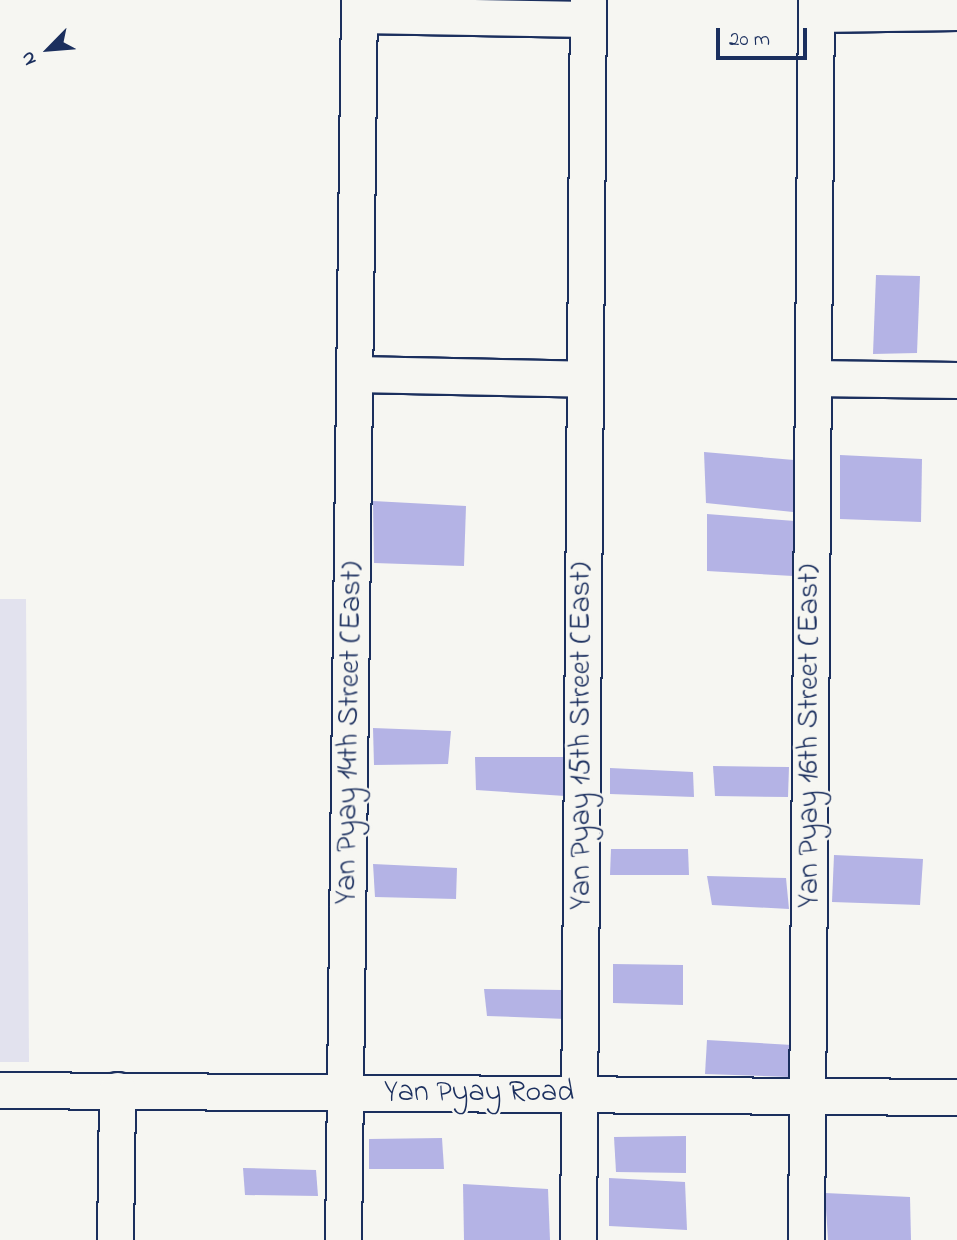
<!DOCTYPE html>
<style>
body{margin:0}
#map{position:relative;width:957px;height:1240px;overflow:hidden;background:#f6f6f2;font-family:"Indie Flower",sans-serif}
div>[style]{position:absolute}
.built>*{inset:0;background:#e2e2ee}
.building>*{inset:0;background:#b4b3e5}
.roads{filter:drop-shadow(2px 0 #1b2f5e) drop-shadow(-2px 0 #1b2f5e) drop-shadow(0 2px #1b2f5e) drop-shadow(0 -2px #1b2f5e)}
.minor>*{height:35px;margin:-17.5px;padding:0 17.5px;transform-origin:17.5px;border-radius:17.5px;background:#f6f6f2}
span{translate:-50% -50%;white-space:nowrap;text-align:center;line-height:1.15;-webkit-text-stroke:5px #f6f6f2;paint-order:stroke}
.street-label{font-size:30px;color:#1b2f5e}
.north{position:absolute;left:14px;top:14px;width:70px;height:70px;-webkit-text-stroke:5px #f6f6f2;paint-order:stroke;rotate:245deg;font-size:19px;font-weight:700;line-height:28px;text-align:center;color:#1b2f5e}
.north::after{content:'';display:block;margin:auto;width:24px;height:32px;background:#1b2f5e;clip-path:polygon(50% 0,100% 100%,50% 72%,0 100%)}
.scale{position:absolute;left:716px;top:28px;width:91px;height:32px;box-sizing:border-box;border:4px solid #1b2f5e;border-top:0;padding-left:9px;font-size:21px;line-height:24px;white-space:nowrap;color:#1b2f5e;-webkit-text-stroke:5px #f6f6f2;paint-order:stroke}
</style>
<div id="map">
<div class="built">
<div style="clip-path:polygon(0 599px,26px 599px,29px 1062px,0 1062px)"></div>
</div>
<div class="building">
<div style="clip-path:polygon(876px 275px,920px 276px,917px 353px,873px 354px)"></div>
<div style="clip-path:polygon(704px 452px,794px 460px,793px 512px,706px 503px)"></div>
<div style="clip-path:polygon(840px 455px,922px 459px,921px 522px,840px 519px)"></div>
<div style="clip-path:polygon(373px 501px,466px 506px,464px 566px,374px 563px)"></div>
<div style="clip-path:polygon(707px 514px,795px 521px,793px 576px,707px 571px)"></div>
<div style="clip-path:polygon(373px 728px,451px 731px,448px 764px,374px 765px)"></div>
<div style="clip-path:polygon(475px 757px,567px 757px,565px 796px,476px 790px)"></div>
<div style="clip-path:polygon(713px 766px,789px 767px,788px 797px,715px 796px)"></div>
<div style="clip-path:polygon(610px 768px,693px 772px,694px 797px,610px 794px)"></div>
<div style="clip-path:polygon(611px 849px,688px 849px,689px 875px,610px 875px)"></div>
<div style="clip-path:polygon(834px 855px,923px 859px,920px 905px,832px 902px)"></div>
<div style="clip-path:polygon(373px 864px,457px 868px,456px 899px,375px 897px)"></div>
<div style="clip-path:polygon(707px 876px,786px 878px,789px 909px,712px 905px)"></div>
<div style="clip-path:polygon(613px 964px,683px 965px,683px 1005px,613px 1003px)"></div>
<div style="clip-path:polygon(484px 989px,563px 990px,566px 1019px,487px 1016px)"></div>
<div style="clip-path:polygon(707px 1040px,792px 1045px,789px 1077px,705px 1074px)"></div>
<div style="clip-path:polygon(686px 1136px,686px 1173px,616px 1172px,614px 1137px)"></div>
<div style="clip-path:polygon(442px 1138px,444px 1169px,369px 1169px,369px 1139px)"></div>
<div style="clip-path:polygon(243px 1168px,316px 1170px,318px 1196px,245px 1195px)"></div>
<div style="clip-path:polygon(609px 1178px,685px 1182px,687px 1230px,609px 1226px)"></div>
<div style="clip-path:polygon(463px 1184px,548px 1189px,550px 1240px,464px 1240px)"></div>
<div style="clip-path:polygon(825px 1193px,910px 1197px,911px 1240px,828px 1240px)"></div>
</div>
<div class="roads">
<div class="minor">
<div style="left:816px;top:14px;width:141px;rotate:-0.8deg"></div>
<div style="left:359px;top:15px;width:229px;rotate:1deg"></div>
<div style="left:355px;top:374px;width:230px;rotate:1.2deg"></div>
<div style="left:813px;top:378px;width:144px;rotate:0.8deg"></div>
<div style="left:0;top:1090px;width:957px;rotate:0.42deg"></div>
<div style="left:115px;top:1240px;width:150px;rotate:-89.2deg"></div>
<div style="left:343px;top:1240px;width:1240px;rotate:-89.26deg"></div>
<div style="left:578px;top:1240px;width:1240px;rotate:-89.54deg"></div>
<div style="left:806px;top:1240px;width:1240px;rotate:-89.54deg"></div>
</div>
</div>
<div class="street-label">
<span style="left:350px;top:733px;rotate:-89deg">Yan Pyay 14th Street (East)</span>
<span style="left:582px;top:736px;rotate:-90deg">Yan Pyay 15th Street (East)</span>
<span style="left:810px;top:736px;rotate:-90deg">Yan Pyay 16th Street (East)</span>
<span style="left:479px;top:1093px">Yan Pyay Road</span>
</div>
<div class="north">N</div>
<div class="scale">20 m</div>
</div>
